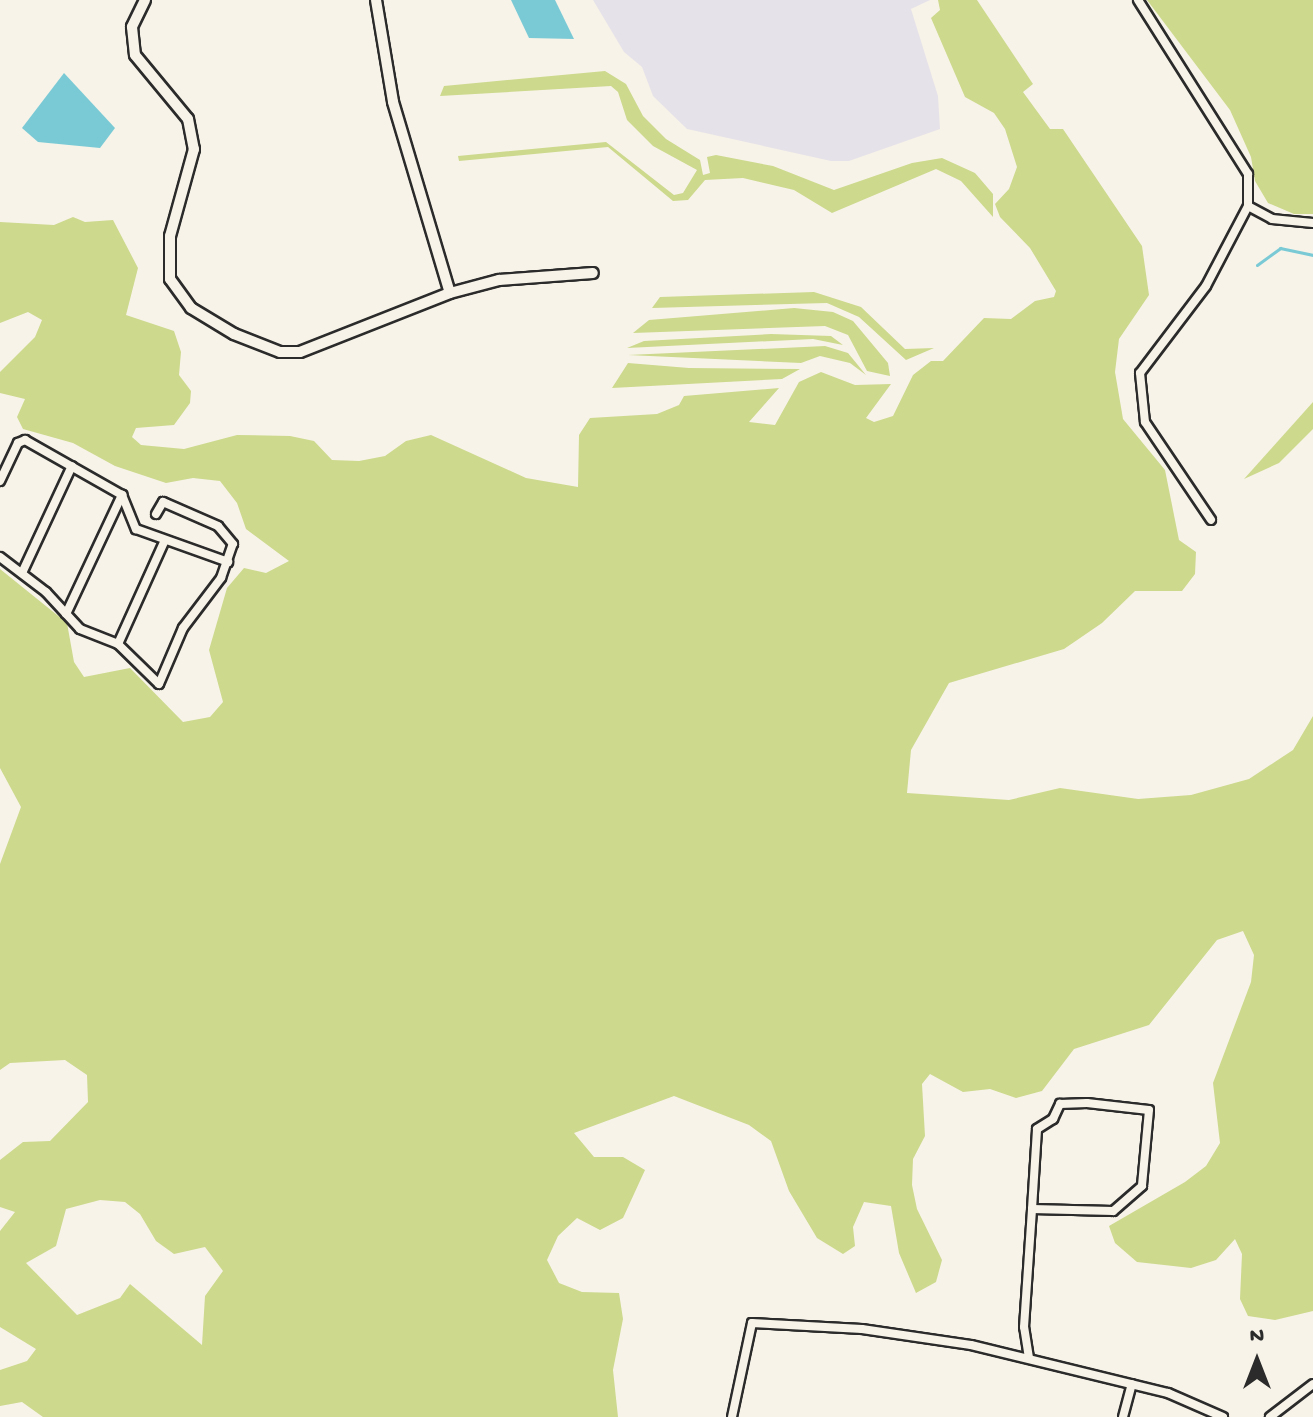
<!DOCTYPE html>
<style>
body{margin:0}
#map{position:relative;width:1313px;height:1417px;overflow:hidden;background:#f7f3e8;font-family:"Gochi Hand",sans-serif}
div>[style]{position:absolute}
.built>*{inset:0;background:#e6e2e9}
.green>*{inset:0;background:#cdd98d}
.water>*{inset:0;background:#7acad6}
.stream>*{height:3px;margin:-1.5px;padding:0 1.5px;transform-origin:1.5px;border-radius:1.5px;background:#7acad6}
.roads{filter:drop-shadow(2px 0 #2b2b2b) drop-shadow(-2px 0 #2b2b2b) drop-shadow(0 2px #2b2b2b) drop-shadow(0 -2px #2b2b2b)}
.minor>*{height:8px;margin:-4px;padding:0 4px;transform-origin:4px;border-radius:4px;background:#f7f3e8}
.tertiary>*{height:10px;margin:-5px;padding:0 5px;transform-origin:5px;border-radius:5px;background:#f7f3e8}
span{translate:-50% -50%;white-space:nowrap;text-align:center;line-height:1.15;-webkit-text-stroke:8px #f7f3e8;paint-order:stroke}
.north{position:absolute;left:1217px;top:1321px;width:80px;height:80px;-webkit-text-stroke:6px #f7f3e8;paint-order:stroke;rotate:0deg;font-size:22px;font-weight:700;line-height:32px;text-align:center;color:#2b2b2b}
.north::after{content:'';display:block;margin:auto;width:28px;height:36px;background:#2b2b2b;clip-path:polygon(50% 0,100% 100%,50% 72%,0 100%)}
</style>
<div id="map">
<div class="built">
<div style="clip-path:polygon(593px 0,930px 0,911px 9px,938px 96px,940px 129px,849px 161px,831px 161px,687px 129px,653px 96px,642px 67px,624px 52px)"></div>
</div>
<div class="green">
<div style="clip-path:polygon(evenodd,938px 0,977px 0,1033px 84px,1023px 92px,1050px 129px,1063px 129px,1142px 246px,1149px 295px,1119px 339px,1115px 372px,1123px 419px,1165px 470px,1179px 540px,1196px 552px,1195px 574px,1182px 591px,1135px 591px,1102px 623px,1064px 649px,949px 683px,911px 750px,907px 793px,1009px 800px,1060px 788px,1138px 799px,1191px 795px,1249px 779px,1293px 750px,1313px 716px,1313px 1311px,1275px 1320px,1248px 1316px,1240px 1299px,1242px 1254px,1235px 1239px,1216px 1260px,1191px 1268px,1137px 1262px,1115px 1243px,1109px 1226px,1185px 1182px,1206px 1166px,1220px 1143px,1213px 1083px,1251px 982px,1254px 955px,1243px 931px,1217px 940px,1149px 1025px,1074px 1049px,1042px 1091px,1016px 1098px,990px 1089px,963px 1092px,930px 1074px,922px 1084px,925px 1136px,913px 1159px,912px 1185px,917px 1209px,942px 1260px,936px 1282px,916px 1293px,899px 1253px,891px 1206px,864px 1202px,853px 1227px,855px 1246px,843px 1254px,817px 1238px,789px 1191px,771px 1141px,749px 1125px,674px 1096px,574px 1133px,594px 1157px,623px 1157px,645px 1170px,623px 1218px,600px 1230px,577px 1218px,558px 1236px,547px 1260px,559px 1283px,582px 1292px,619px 1293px,623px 1319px,613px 1370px,618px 1417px,43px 1417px,22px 1402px,0 1406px,0 1370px,27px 1361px,36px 1349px,0 1327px,0 1231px,15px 1212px,0 1207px,0 1160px,23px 1142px,50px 1141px,88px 1102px,87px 1075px,65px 1060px,10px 1063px,0 1070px,0 864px,21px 807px,0 768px,0 569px,67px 623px,74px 662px,84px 677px,130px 668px,183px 722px,210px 717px,223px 702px,209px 650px,227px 588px,244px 568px,266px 573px,289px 561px,246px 529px,237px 503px,220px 481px,193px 478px,166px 483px,115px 466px,73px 443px,23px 429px,17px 417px,25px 399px,0 393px,0 372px,35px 337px,42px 320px,28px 312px,0 323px,0 222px,54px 225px,73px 217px,85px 222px,113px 220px,138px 268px,126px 315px,174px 331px,181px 352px,179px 375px,191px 391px,190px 403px,174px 425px,136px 428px,132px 437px,141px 445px,184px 449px,237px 435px,290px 436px,314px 441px,332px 460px,359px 461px,385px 456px,406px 441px,431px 435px,526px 478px,578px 487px,579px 435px,590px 418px,657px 414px,679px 405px,684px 396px,779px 388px,749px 422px,775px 425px,799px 382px,821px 372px,855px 385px,891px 384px,866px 418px,874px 422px,893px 416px,913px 375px,931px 361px,943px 361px,984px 318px,1011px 319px,1035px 301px,1054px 297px,1056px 291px,1030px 248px,1000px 217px,995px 204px,1009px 189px,1017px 167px,1005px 129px,994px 113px,965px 97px,931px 18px,940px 10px,938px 0,100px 1200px,125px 1202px,140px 1214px,156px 1241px,174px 1254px,205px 1247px,223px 1271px,205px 1296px,202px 1345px,130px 1284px,120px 1298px,77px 1315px,26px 1263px,56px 1246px,66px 1209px,100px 1200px)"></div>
<div style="clip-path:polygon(1147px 0,1313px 0,1313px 214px,1294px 214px,1268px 203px,1255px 181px,1251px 157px,1230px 110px)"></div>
<div style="clip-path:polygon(605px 71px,626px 84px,643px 116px,666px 139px,700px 160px,703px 175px,710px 173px,707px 157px,716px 155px,773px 166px,834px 190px,912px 163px,942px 158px,975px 173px,993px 194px,993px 217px,961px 181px,936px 169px,832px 213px,794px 190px,743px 178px,705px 180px,688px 200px,673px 201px,608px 147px,459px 161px,458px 156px,606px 142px,674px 195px,683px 193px,697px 170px,653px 146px,627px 120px,618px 92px,611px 86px,440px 96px,444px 86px)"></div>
<div style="clip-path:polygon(814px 292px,861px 307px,905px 349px,934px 348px,906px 360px,859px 317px,827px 303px,652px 308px,660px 297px)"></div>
<div style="clip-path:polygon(794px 308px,833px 312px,853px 321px,888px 363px,890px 376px,867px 371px,848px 335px,825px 326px,633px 333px,649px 320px)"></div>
<div style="clip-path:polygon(771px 334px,831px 336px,843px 345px,813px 339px,627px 348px,644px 341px)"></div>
<div style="clip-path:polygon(825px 346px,848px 353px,866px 375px,850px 363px,820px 356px,801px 363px,628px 355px)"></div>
<div style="clip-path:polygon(628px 363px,689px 368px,800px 369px,782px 379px,612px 388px)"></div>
<div style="clip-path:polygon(1313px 402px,1313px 429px,1279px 463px,1244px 479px)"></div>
</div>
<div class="water">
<div style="clip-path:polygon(555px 0,574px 39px,529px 38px,511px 0)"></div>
<div style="clip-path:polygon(64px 73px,115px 128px,100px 148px,38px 142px,22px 128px)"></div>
</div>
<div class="stream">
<div style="left:1257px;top:265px;width:29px;rotate:-36deg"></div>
<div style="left:1280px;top:248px;width:34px;rotate:12deg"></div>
</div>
<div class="roads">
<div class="minor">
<div style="left:1138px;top:0;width:206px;rotate:57.7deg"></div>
<div style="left:1248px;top:174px;width:32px;rotate:90deg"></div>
<div style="left:1248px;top:206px;width:90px;rotate:117.7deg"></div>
<div style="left:1206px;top:286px;width:109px;rotate:127.2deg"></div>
<div style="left:1140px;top:373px;width:49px;rotate:84.2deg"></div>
<div style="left:1145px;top:422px;width:118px;rotate:56deg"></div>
<div style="left:1248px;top:206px;width:27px;rotate:28deg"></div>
<div style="left:1272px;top:219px;width:41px;rotate:5.6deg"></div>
<div style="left:0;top:481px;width:42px;rotate:-64.7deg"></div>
<div style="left:18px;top:443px;width:8px;rotate:-23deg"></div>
<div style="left:25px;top:440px;width:112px;rotate:29.6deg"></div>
<div style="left:122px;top:495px;width:37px;rotate:68deg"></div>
<div style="left:136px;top:529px;width:98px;rotate:19.7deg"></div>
<div style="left:0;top:557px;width:58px;rotate:37.3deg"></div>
<div style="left:46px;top:592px;width:50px;rotate:47.4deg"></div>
<div style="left:80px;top:629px;width:41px;rotate:21.5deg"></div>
<div style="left:118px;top:644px;width:57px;rotate:44.3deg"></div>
<div style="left:159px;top:684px;width:61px;rotate:-66.8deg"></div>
<div style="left:183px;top:628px;width:63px;rotate:-52.8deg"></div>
<div style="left:221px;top:578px;width:36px;rotate:-71deg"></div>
<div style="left:233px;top:544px;width:23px;rotate:-130deg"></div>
<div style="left:218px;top:526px;width:60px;rotate:-156.4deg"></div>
<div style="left:163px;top:502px;width:14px;rotate:120deg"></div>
<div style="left:22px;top:573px;width:118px;rotate:-65deg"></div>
<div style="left:66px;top:614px;width:132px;rotate:-64.8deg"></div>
<div style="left:118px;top:644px;width:114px;rotate:-65.7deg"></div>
<div style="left:1087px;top:1103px;width:62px;rotate:6.4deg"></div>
<div style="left:1149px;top:1110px;width:76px;rotate:95.3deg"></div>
<div style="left:1142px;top:1186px;width:38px;rotate:139deg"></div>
<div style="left:1113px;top:1211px;width:81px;rotate:-178.6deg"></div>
<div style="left:1032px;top:1209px;width:80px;rotate:-86.4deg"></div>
<div style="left:1037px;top:1129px;width:19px;rotate:-32deg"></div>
<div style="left:1053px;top:1119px;width:17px;rotate:-65deg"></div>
<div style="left:1060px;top:1104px;width:27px;rotate:-2deg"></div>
<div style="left:1029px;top:1358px;width:31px;rotate:-99deg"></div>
<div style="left:1024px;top:1327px;width:118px;rotate:-86.1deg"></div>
<div style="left:732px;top:1417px;width:96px;rotate:-78deg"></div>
<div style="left:752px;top:1323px;width:110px;rotate:3.1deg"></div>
<div style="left:862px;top:1329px;width:110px;rotate:8.4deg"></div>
<div style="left:971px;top:1345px;width:203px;rotate:13.7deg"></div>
<div style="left:1168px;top:1393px;width:60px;rotate:23.6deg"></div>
<div style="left:1123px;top:1417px;width:34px;rotate:-75deg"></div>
<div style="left:1270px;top:1417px;width:54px;rotate:-37.5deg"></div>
</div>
<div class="tertiary">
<div style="left:145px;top:0;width:30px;rotate:116deg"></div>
<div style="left:132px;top:27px;width:28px;rotate:84deg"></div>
<div style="left:135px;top:55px;width:83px;rotate:50.4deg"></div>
<div style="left:188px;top:119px;width:31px;rotate:79deg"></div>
<div style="left:194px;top:149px;width:90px;rotate:105.4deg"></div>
<div style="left:170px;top:236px;width:43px;rotate:90deg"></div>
<div style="left:170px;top:279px;width:36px;rotate:54deg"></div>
<div style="left:191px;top:308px;width:50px;rotate:31.2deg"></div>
<div style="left:234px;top:334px;width:49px;rotate:21.4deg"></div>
<div style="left:280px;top:352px;width:20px"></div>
<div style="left:300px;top:352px;width:161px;rotate:-21.5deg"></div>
<div style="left:450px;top:293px;width:51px;rotate:-14.9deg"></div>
<div style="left:499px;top:280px;width:94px;rotate:-4.3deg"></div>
<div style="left:376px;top:0;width:103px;rotate:80.5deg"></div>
<div style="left:393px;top:102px;width:199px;rotate:73.4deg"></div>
</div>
</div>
<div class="north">N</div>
</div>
